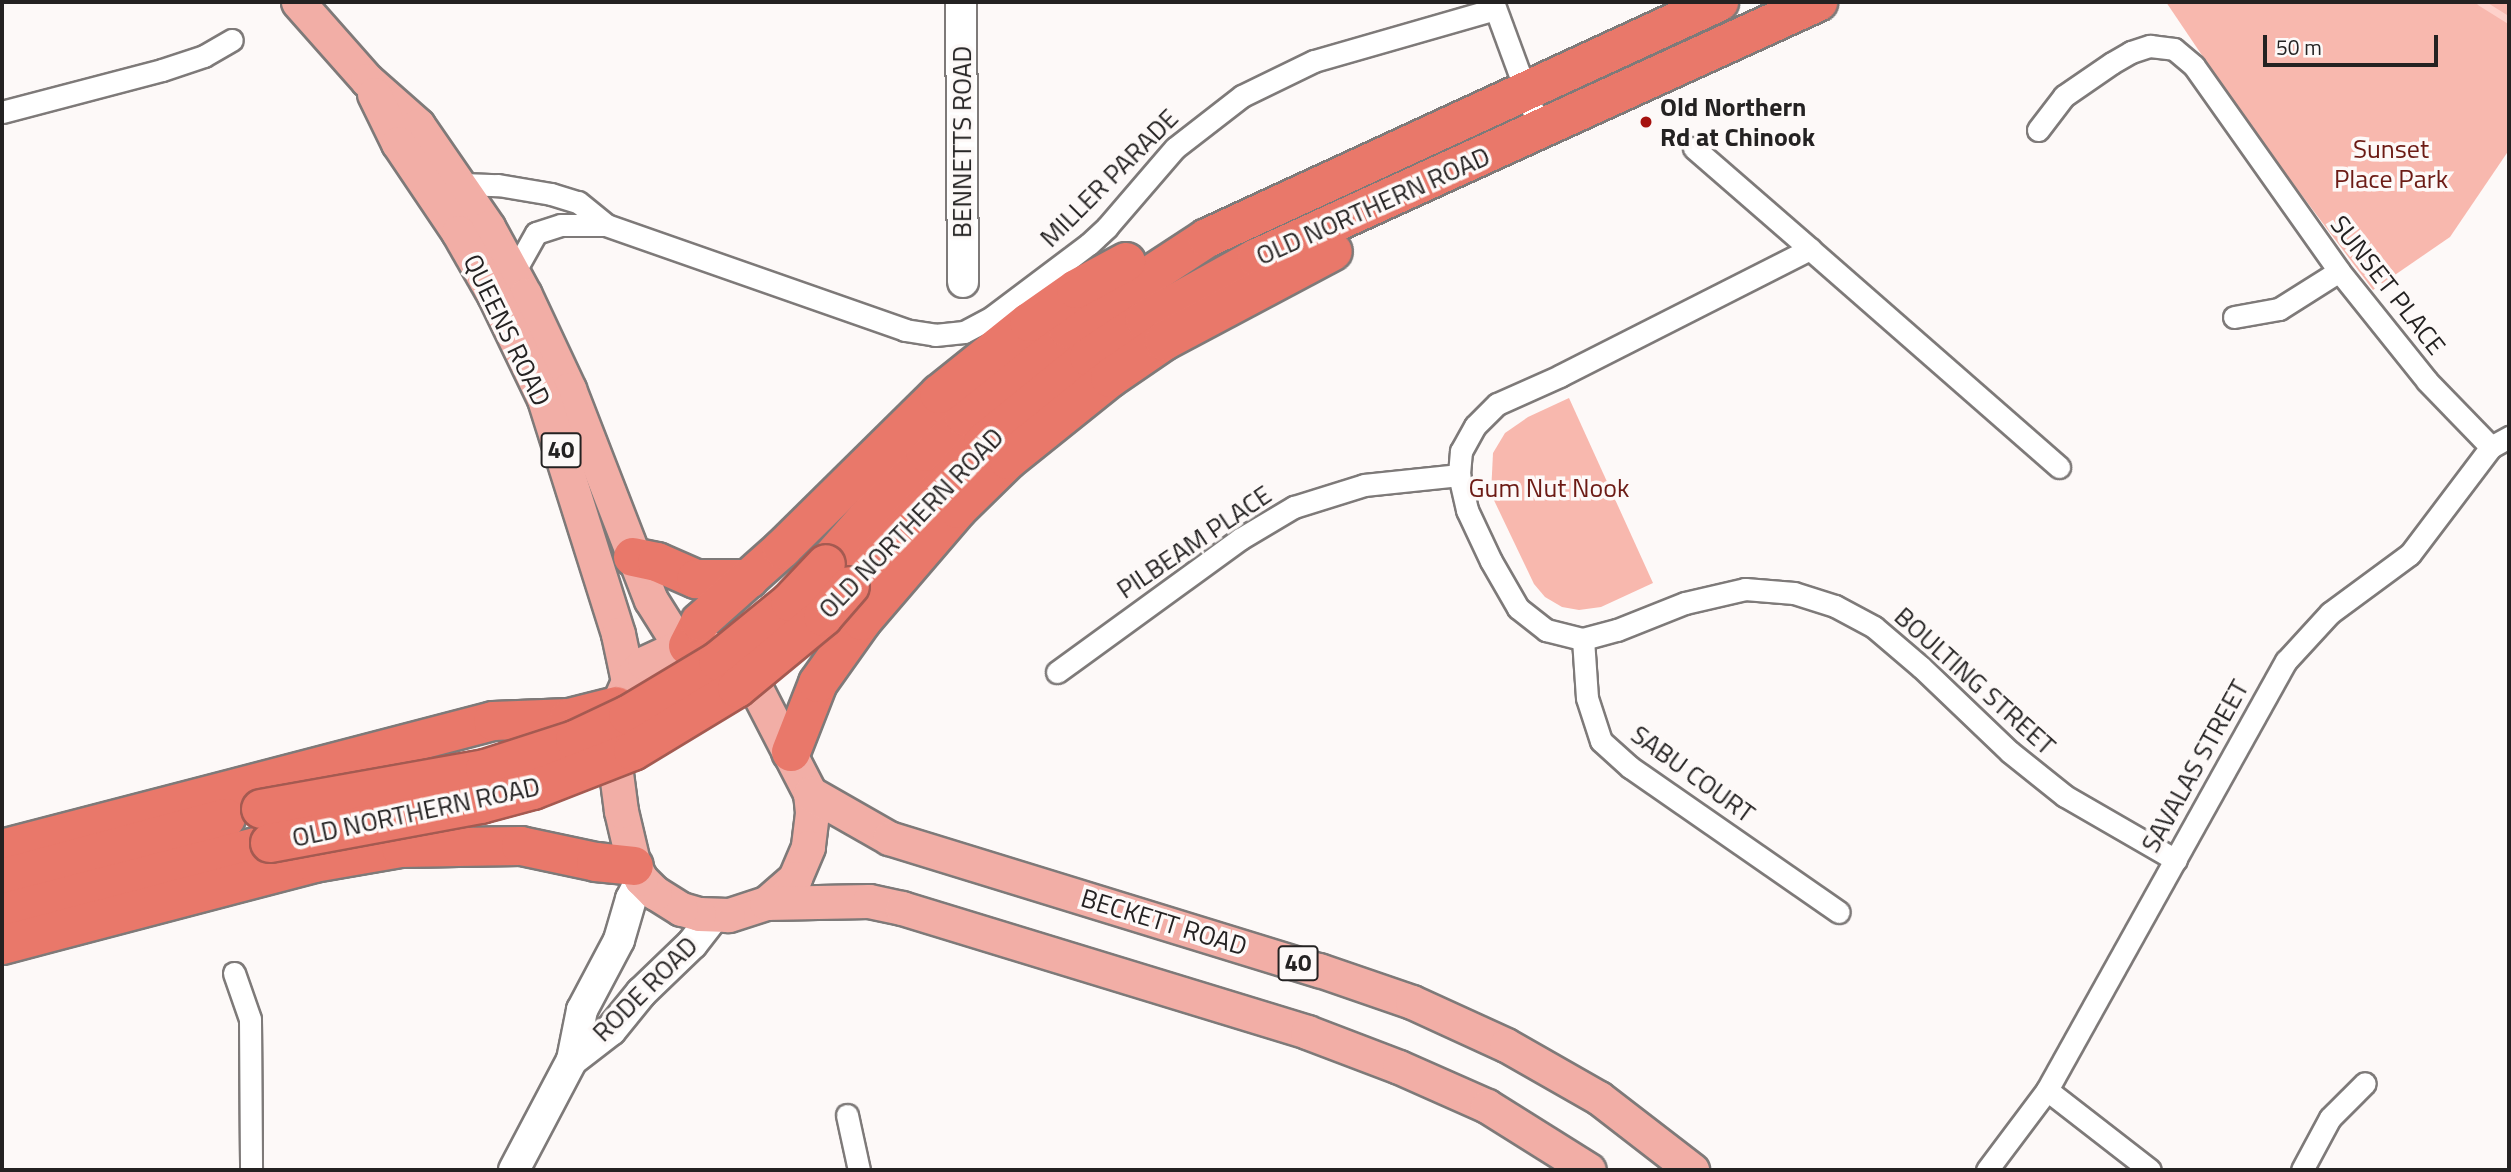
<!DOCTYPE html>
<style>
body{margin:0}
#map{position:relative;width:2511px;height:1172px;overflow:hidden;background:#fdf9f8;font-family:"Titillium Web",sans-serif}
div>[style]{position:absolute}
.green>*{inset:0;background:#f8b8ae}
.stream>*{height:7px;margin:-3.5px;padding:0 3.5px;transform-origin:3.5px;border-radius:3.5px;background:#fed2cb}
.roads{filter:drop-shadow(2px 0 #7e7a79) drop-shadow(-2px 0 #7e7a79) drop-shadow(0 2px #7e7a79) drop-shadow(0 -2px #7e7a79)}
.street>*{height:21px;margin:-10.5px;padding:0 10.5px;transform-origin:10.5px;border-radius:10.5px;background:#fff}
.secondary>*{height:30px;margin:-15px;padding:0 15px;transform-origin:15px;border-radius:15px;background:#fff}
.primary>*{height:33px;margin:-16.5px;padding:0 16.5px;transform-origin:16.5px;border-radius:16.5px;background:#f2aea6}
.highway>*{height:38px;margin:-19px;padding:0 19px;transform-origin:19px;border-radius:19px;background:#e9786a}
.bridges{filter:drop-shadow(2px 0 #a45a51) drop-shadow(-2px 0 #a45a51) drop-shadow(0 2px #a45a51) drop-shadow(0 -2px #a45a51)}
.highway-bridge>*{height:38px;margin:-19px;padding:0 19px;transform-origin:19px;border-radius:19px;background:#e9786a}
.dots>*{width:19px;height:19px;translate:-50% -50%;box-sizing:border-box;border:4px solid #fdf9f8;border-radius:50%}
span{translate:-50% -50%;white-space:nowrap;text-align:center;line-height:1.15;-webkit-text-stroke:7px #fdf9f8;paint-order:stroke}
.shield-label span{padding:2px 5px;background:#fdf9f8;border:2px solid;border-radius:5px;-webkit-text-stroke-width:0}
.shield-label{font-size:24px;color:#242222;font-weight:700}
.poi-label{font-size:26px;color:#242222;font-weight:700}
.left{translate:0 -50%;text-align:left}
.street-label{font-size:26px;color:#242222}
.park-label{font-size:26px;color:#6c1b15}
.frame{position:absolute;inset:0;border:4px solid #242222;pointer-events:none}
.scale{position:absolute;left:2263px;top:35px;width:175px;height:32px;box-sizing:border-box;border:4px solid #242222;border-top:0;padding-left:9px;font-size:21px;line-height:24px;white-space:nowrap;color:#242222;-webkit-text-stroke:5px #fdf9f8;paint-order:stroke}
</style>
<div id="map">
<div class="green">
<div style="clip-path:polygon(2166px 2px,2509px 2px,2509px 150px,2450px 237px,2373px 290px,2249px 125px)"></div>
<div style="clip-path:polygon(1569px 398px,1653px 583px,1601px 607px,1579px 610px,1562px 607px,1545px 597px,1534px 584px,1491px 494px,1493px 453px,1505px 433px,1528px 417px)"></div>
</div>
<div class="stream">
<div style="left:2480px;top:2px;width:34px;rotate:32deg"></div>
</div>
<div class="roads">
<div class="street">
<div style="left:1493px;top:2px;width:136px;rotate:69.8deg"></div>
<div style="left:2px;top:112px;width:165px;rotate:-14.7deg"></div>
<div style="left:162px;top:70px;width:44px;rotate:-18.4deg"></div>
<div style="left:204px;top:56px;width:32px;rotate:-30deg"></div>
<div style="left:2038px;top:130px;width:43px;rotate:-52.6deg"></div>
<div style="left:2064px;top:96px;width:58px;rotate:-34.5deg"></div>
<div style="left:2112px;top:63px;width:22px;rotate:-30deg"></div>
<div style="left:2131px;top:52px;width:20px;rotate:-18deg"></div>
<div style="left:2150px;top:46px;width:24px;rotate:7deg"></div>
<div style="left:2174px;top:49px;width:26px;rotate:40deg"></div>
<div style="left:2194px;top:66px;width:251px;rotate:54.7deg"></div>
<div style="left:2339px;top:271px;width:141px;rotate:51.3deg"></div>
<div style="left:2427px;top:381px;width:92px;rotate:45.9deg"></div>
<div style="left:1694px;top:148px;width:154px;rotate:41deg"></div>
<div style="left:461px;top:184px;width:37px;rotate:2deg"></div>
<div style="left:498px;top:185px;width:54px;rotate:9.6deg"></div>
<div style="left:551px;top:194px;width:28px;rotate:17deg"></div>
<div style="left:578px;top:202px;width:36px;rotate:39deg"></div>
<div style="left:513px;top:274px;width:47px;rotate:-60.7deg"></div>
<div style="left:536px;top:233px;width:26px;rotate:-18deg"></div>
<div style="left:561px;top:225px;width:45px"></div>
<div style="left:606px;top:225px;width:317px;rotate:19.3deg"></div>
<div style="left:905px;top:330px;width:30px;rotate:9deg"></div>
<div style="left:935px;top:335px;width:29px;rotate:-6deg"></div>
<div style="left:964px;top:332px;width:32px;rotate:-28deg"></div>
<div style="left:992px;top:317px;width:121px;rotate:-37deg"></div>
<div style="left:1089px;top:244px;width:25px;rotate:-43deg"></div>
<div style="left:1107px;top:227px;width:104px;rotate:-49.3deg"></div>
<div style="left:1175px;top:148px;width:85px;rotate:-37.8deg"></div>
<div style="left:1242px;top:96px;width:80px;rotate:-25.9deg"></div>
<div style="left:1314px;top:61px;width:188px;rotate:-16deg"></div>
<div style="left:2234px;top:317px;width:46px;rotate:-10.1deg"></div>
<div style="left:2279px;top:309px;width:71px;rotate:-32.3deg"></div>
<div style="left:2059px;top:467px;width:331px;rotate:-138.8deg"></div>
<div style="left:1810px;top:249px;width:280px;rotate:153.1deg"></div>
<div style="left:1560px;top:376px;width:69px;rotate:156deg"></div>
<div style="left:1497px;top:404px;width:31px;rotate:135deg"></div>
<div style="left:1475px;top:426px;width:29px;rotate:119deg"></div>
<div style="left:1461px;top:451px;width:24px;rotate:95deg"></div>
<div style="left:1459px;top:475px;width:36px;rotate:77deg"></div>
<div style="left:1467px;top:510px;width:56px;rotate:64.8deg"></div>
<div style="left:1491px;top:561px;width:54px;rotate:60.1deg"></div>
<div style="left:1518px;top:608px;width:36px;rotate:38deg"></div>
<div style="left:1546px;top:630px;width:38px;rotate:14deg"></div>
<div style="left:1583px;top:639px;width:35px;rotate:-15deg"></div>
<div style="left:1617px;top:630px;width:73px;rotate:-21.7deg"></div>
<div style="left:1685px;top:603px;width:62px;rotate:-13.1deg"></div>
<div style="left:1745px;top:589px;width:49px;rotate:4.7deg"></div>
<div style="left:1794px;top:593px;width:43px;rotate:17.6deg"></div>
<div style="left:1835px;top:606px;width:44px;rotate:28.3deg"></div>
<div style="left:1874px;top:627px;width:62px;rotate:40.4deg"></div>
<div style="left:1921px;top:667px;width:123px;rotate:43.7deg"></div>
<div style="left:2010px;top:752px;width:70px;rotate:38.7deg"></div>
<div style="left:2065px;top:796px;width:128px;rotate:30deg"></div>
<div style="left:1583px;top:639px;width:59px;rotate:86.1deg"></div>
<div style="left:1587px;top:698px;width:45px;rotate:72deg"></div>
<div style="left:1601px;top:741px;width:39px;rotate:42deg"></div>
<div style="left:1630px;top:767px;width:254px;rotate:34.8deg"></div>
<div style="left:1057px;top:672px;width:226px;rotate:-36deg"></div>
<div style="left:1240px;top:539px;width:63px;rotate:-30.7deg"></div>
<div style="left:1294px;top:507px;width:73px;rotate:-17.4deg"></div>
<div style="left:1364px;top:485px;width:96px;rotate:-6deg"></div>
<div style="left:234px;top:973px;width:49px;rotate:70.8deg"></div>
<div style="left:250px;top:1019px;width:151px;rotate:89.6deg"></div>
<div style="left:2047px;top:1090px;width:130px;rotate:37.8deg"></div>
<div style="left:847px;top:1115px;width:56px;rotate:77.7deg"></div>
<div style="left:1987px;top:1170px;width:100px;rotate:-53.1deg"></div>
<div style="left:2047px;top:1090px;width:491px;rotate:-60.9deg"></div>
<div style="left:2286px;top:661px;width:65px;rotate:-47.5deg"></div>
<div style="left:2330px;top:613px;width:99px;rotate:-36.4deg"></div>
<div style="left:2410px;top:554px;width:134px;rotate:-52.9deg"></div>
<div style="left:2491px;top:447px;width:21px;rotate:-29deg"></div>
<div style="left:2302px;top:1170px;width:59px;rotate:-61.7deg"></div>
<div style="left:2330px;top:1118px;width:49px;rotate:-45deg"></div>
</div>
<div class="secondary">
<div style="left:961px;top:2px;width:280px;rotate:89.6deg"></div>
<div style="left:572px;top:1060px;width:49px;rotate:-37.6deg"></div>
<div style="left:611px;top:1030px;width:48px;rotate:-51deg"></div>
<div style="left:641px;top:993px;width:71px;rotate:-43.9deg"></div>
<div style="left:692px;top:944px;width:36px;rotate:-52deg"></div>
<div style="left:514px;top:1170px;width:124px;rotate:-62.2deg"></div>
<div style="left:572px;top:1060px;width:51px;rotate:-78.7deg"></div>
<div style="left:582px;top:1010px;width:79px;rotate:-62.1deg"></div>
<div style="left:619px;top:940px;width:43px;rotate:-73.7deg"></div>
<div style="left:631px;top:899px;width:22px;rotate:-63deg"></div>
</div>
<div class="primary">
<div style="left:298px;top:2px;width:104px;rotate:48.5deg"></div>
<div style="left:367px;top:80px;width:68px;rotate:41.4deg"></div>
<div style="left:418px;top:125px;width:124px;rotate:55.5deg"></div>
<div style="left:488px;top:227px;width:77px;rotate:61.4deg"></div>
<div style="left:525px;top:295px;width:104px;rotate:64.9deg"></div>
<div style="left:569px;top:389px;width:226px;rotate:68.8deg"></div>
<div style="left:651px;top:600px;width:54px;rotate:57.8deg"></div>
<div style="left:374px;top:94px;width:55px;rotate:63.9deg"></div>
<div style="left:398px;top:143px;width:107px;rotate:56deg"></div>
<div style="left:458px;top:232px;width:73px;rotate:60.3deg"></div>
<div style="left:494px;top:295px;width:115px;rotate:64.3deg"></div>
<div style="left:544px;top:399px;width:246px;rotate:72.5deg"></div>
<div style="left:618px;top:634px;width:48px;rotate:78deg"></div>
<div style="left:680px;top:646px;width:28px;rotate:2deg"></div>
<div style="left:708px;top:647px;width:17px;rotate:21deg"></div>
<div style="left:724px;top:653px;width:29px;rotate:38deg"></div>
<div style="left:747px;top:671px;width:137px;rotate:62.7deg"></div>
<div style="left:810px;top:793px;width:20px;rotate:84deg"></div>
<div style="left:812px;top:813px;width:34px;rotate:97deg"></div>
<div style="left:808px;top:847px;width:34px;rotate:113deg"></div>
<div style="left:795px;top:878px;width:38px;rotate:139deg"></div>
<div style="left:766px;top:903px;width:40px;rotate:162deg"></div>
<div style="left:728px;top:915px;width:29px;rotate:-178deg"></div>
<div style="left:699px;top:914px;width:19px;rotate:-164deg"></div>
<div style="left:681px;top:909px;width:31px;rotate:-148deg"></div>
<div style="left:655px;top:893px;width:20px;rotate:-135deg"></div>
<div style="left:641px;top:879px;width:15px;rotate:-118deg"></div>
<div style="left:634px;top:866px;width:57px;rotate:-103.3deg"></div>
<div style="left:621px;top:811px;width:62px;rotate:-97.5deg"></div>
<div style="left:613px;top:750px;width:44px;rotate:-84.8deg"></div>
<div style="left:617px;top:706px;width:27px;rotate:-66deg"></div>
<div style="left:628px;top:681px;width:24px;rotate:-48deg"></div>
<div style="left:644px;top:663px;width:40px;rotate:-25deg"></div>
<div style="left:810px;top:793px;width:91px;rotate:29.7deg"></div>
<div style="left:889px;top:838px;width:450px;rotate:17.1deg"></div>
<div style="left:1319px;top:970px;width:98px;rotate:19deg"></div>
<div style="left:1412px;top:1002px;width:103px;rotate:24.6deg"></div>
<div style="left:1506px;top:1045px;width:107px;rotate:29.7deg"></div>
<div style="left:1599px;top:1098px;width:118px;rotate:37.7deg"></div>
<div style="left:766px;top:903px;width:103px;rotate:-1.1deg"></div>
<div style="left:869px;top:901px;width:34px;rotate:12deg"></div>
<div style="left:902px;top:908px;width:424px;rotate:17deg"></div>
<div style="left:1307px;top:1032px;width:98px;rotate:20.8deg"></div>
<div style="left:1399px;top:1067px;width:96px;rotate:23.9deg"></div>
<div style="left:1487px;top:1106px;width:120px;rotate:32.1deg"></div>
</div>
<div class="highway">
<div style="left:633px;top:557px;width:25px;rotate:12deg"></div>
<div style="left:657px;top:562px;width:43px;rotate:23.6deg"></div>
<div style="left:696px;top:579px;width:53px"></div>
<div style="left:826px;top:564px;width:149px;rotate:-48.5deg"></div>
<div style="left:925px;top:452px;width:53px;rotate:-42.7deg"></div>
<div style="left:964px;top:416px;width:136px;rotate:-39.9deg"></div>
<div style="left:1068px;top:329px;width:166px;rotate:-33.2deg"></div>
<div style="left:1207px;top:238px;width:564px;rotate:-24.75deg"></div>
<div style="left:850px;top:586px;width:195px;rotate:-47.1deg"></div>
<div style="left:983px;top:443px;width:136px;rotate:-39.1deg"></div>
<div style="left:1089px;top:357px;width:67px;rotate:-33.5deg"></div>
<div style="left:1145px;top:320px;width:128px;rotate:-29deg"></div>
<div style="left:1257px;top:258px;width:617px;rotate:-24.53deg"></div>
<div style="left:688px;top:646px;width:27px;rotate:-63deg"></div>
<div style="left:700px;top:622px;width:110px;rotate:-41.7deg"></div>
<div style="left:782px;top:549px;width:221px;rotate:-44.6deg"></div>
<div style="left:939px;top:394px;width:115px;rotate:-38.7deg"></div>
<div style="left:1029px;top:322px;width:57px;rotate:-35.1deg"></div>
<div style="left:1076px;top:289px;width:57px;rotate:-28.4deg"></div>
<div style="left:791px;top:752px;width:74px;rotate:-68.6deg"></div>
<div style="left:818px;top:683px;width:76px;rotate:-54.6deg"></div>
<div style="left:862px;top:621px;width:148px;rotate:-49.4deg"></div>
<div style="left:958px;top:509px;width:70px;rotate:-44.4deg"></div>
<div style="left:1008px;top:460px;width:131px;rotate:-38.8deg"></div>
<div style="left:1110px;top:378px;width:65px;rotate:-34.4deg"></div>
<div style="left:1164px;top:341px;width:191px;rotate:-28deg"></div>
<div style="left:2px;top:849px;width:507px;rotate:-14.61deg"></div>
<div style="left:493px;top:721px;width:76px;rotate:-2.3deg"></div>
<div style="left:569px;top:718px;width:49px;rotate:-14deg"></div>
<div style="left:2px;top:878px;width:232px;rotate:-15deg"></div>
<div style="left:2px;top:913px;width:277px;rotate:-14.6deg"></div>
<div style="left:2px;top:945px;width:323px;rotate:-14.7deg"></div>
<div style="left:314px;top:863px;width:88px;rotate:-9.8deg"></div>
<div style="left:401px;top:848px;width:120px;rotate:-1deg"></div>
<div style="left:521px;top:846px;width:77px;rotate:12deg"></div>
<div style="left:596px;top:862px;width:38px;rotate:6deg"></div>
</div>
</div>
<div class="bridges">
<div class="highway-bridge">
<div style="left:261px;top:809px;width:228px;rotate:-10.1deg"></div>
<div style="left:485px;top:769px;width:95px;rotate:-17.9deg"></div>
<div style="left:575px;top:740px;width:59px;rotate:-25.3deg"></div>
<div style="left:628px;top:715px;width:105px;rotate:-31deg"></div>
<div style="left:718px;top:661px;width:93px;rotate:-39.3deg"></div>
<div style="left:790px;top:602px;width:52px;rotate:-46.5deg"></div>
<div style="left:270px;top:843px;width:215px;rotate:-10.5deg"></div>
<div style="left:481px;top:804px;width:54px;rotate:-15.1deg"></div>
<div style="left:533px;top:790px;width:107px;rotate:-21.3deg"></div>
<div style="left:633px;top:751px;width:122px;rotate:-31.2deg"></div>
<div style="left:737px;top:688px;width:112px;rotate:-39.5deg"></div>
<div style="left:823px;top:617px;width:41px;rotate:-48.9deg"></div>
</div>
</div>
<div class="dots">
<div style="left:1646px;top:122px;background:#a6120f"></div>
</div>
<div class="shield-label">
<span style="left:561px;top:450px">40</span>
<span style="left:1298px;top:963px">40</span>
</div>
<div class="poi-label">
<span class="left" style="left:1660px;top:122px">Old Northern<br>Rd at Chinook</span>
</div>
<div class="street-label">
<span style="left:962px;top:142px;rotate:-90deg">BENNETTS ROAD</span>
<span style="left:1109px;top:178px;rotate:-45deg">MILLER PARADE</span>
<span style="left:1373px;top:206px;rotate:-24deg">OLD NORTHERN ROAD</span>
<span style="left:2388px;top:285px;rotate:52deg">SUNSET PLACE</span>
<span style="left:507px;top:330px;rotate:64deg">QUEENS ROAD</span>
<span style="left:911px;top:523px;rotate:-46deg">OLD NORTHERN ROAD</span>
<span style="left:1194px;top:542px;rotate:-34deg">PILBEAM PLACE</span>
<span style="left:1975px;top:681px;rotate:42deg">BOULTING STREET</span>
<span style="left:2195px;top:766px;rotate:-61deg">SAVALAS STREET</span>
<span style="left:1693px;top:774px;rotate:36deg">SABU COURT</span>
<span style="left:416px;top:812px;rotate:-12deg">OLD NORTHERN ROAD</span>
<span style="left:1164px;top:922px;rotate:17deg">BECKETT ROAD</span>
<span style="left:645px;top:989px;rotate:-45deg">RODE ROAD</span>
</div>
<div class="park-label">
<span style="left:2391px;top:164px">Sunset<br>Place Park</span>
<span style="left:1549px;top:488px">Gum Nut Nook</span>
</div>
<div class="frame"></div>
<div class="scale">50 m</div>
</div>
